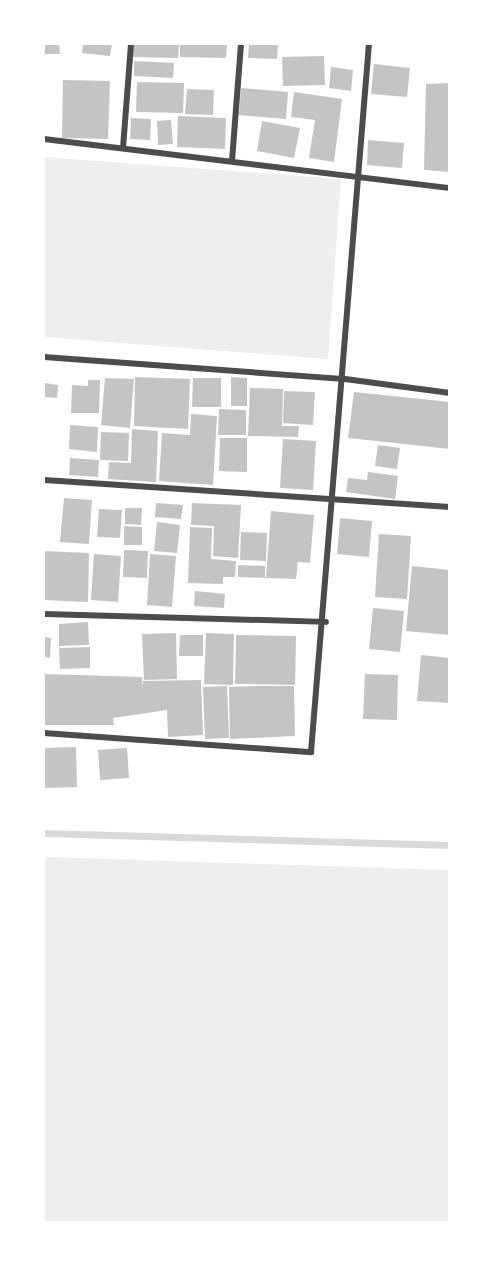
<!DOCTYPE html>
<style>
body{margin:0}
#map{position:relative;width:493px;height:1266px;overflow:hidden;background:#fff;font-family:Helvetica,sans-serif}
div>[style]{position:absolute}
.green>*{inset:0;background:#eee}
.stream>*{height:7px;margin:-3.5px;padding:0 3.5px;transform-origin:3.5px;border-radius:3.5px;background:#d9d9d9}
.building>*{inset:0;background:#c4c4c4}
.minor>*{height:6px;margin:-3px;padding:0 3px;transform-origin:3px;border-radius:3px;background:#4c4c4c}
span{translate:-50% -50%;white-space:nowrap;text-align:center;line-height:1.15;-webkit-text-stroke:5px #fff;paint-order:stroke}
.frame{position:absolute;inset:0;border:45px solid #fff;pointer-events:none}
</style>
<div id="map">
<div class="green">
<div style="clip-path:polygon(44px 157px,341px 179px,328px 359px,44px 337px)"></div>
<div style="clip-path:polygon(44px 857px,449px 870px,449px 1222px,44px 1222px)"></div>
</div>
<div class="stream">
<div style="left:44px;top:833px;width:406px;rotate:1.7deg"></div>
</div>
<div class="building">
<div style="clip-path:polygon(44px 44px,59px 44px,60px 54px,44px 54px)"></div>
<div style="clip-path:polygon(83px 44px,112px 44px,110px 56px,82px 53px)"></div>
<div style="clip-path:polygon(132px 44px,179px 44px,178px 58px,131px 57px)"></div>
<div style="clip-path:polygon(180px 44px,227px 44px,226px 58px,180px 57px)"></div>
<div style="clip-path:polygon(249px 44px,278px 44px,277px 59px,248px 58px)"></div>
<div style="clip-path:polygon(324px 56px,325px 85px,283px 86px,282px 57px)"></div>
<div style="clip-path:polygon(134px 61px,174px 63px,173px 78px,134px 76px)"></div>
<div style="clip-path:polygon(374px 64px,410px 68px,407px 97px,371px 94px)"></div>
<div style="clip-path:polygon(331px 67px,353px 70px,351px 91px,329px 88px)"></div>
<div style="clip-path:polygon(63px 80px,110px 81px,108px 139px,62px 138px)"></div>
<div style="clip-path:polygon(137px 82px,184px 83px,183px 113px,136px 112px)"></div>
<div style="clip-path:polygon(450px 83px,450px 172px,424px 170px,426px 84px)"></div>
<div style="clip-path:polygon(241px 88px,288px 92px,286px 119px,239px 115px)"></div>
<div style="clip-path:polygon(187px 89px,214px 90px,213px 115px,185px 114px)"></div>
<div style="clip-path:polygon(294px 92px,342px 99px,334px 162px,309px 158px,315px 120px,291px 117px)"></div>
<div style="clip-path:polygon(178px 116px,226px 118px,225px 149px,177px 147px)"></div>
<div style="clip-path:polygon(131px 118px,151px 119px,150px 140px,130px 139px)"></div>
<div style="clip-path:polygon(171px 120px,173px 144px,158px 145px,157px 121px)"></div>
<div style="clip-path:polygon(262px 121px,300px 128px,294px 158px,257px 151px)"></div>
<div style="clip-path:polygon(368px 140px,404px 143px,402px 168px,367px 165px)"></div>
<div style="clip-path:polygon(135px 377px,190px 379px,188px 429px,134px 426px)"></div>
<div style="clip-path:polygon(231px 377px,247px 378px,247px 406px,231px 406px)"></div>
<div style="clip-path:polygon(105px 378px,134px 379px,130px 428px,101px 425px)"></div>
<div style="clip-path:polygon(193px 378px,221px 378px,221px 407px,192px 407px)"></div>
<div style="clip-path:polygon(88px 380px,100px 380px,99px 413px,71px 413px,72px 385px,88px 386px)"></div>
<div style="clip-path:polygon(45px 383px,58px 385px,57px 398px,44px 397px)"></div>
<div style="clip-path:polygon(250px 388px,283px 389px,282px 426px,299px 426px,298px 437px,248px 436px)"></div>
<div style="clip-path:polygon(284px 391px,315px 392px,313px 425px,283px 423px)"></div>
<div style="clip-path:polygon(354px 392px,450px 402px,450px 449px,348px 438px)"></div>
<div style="clip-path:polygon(219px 409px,246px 410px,246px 435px,218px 435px)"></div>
<div style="clip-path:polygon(191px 414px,217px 416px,213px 485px,159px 481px,162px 433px,190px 435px)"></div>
<div style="clip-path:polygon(70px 425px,98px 427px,97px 452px,69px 449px)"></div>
<div style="clip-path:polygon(132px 429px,158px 431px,156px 482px,108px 479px,109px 462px,131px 463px)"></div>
<div style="clip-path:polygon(101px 432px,129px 433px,128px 461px,100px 460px)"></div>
<div style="clip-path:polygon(220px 438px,247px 438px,247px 472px,219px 471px)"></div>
<div style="clip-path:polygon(283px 439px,316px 441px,313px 490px,280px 488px)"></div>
<div style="clip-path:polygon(378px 445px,400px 448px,397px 469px,375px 466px)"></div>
<div style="clip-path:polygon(70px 458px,99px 460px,98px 477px,69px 475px)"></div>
<div style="clip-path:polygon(368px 472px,398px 476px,395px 499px,346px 492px,348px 478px,367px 480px)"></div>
<div style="clip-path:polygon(64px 498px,92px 500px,89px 544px,60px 542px)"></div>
<div style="clip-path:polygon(156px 503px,183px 505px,181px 519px,155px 517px)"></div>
<div style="clip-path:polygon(192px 503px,241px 505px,238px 558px,213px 556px,214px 526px,191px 525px)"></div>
<div style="clip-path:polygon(125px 508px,142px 508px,141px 525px,125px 524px)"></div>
<div style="clip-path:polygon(99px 509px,122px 510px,120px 538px,97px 537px)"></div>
<div style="clip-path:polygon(271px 511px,314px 515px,310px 563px,298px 562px,296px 579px,266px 578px)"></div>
<div style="clip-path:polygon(340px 518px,372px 521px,369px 557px,337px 554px)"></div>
<div style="clip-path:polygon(157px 522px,180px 525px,177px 553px,154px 551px)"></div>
<div style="clip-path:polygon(124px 526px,142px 527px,142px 545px,124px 545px)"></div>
<div style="clip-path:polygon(190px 527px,212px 528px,211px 559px,236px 561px,235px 577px,223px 577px,223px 584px,188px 583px)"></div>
<div style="clip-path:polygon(241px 532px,267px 533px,266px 561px,240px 560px)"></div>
<div style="clip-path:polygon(379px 534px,411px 536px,407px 599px,375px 597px)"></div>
<div style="clip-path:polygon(124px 550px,148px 551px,147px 578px,123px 577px)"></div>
<div style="clip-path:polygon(44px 551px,89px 553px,88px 602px,44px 600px)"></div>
<div style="clip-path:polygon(94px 554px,121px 556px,118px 602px,91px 600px)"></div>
<div style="clip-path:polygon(150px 554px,176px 556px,172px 607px,147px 605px)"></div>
<div style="clip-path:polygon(238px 565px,265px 566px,265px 578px,238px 577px)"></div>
<div style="clip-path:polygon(412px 566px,450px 570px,450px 635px,406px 631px)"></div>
<div style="clip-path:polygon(195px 591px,225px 594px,224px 608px,194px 606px)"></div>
<div style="clip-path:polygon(373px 608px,404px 611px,400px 652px,369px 649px)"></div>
<div style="clip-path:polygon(88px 622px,89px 645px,59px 646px,59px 624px)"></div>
<div style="clip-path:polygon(176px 633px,177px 679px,144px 680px,142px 634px)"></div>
<div style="clip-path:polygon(206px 633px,234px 634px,233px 685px,204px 684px)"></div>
<div style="clip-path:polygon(180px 635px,203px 635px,203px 656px,179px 656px)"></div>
<div style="clip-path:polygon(236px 635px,296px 636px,295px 685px,235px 684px)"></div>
<div style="clip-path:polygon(44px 637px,51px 638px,50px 658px,44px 657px)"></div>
<div style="clip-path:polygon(90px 647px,90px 668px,60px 669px,59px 648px)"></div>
<div style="clip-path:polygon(421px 655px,450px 658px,450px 703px,417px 701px)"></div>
<div style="clip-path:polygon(44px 674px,142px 677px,143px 691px,143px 681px,201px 680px,203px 735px,168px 737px,167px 710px,113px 718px,114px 725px,44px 725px)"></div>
<div style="clip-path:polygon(365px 674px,398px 675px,397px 720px,363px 719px)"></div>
<div style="clip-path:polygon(227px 686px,229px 738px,205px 739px,203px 687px)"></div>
<div style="clip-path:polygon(255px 686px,294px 686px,295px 736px,230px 739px,229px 687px)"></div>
<div style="clip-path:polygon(76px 747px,77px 787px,44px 788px,44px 748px)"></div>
<div style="clip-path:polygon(127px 748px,129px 778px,100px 780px,98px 750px)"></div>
</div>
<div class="minor">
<div style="left:44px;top:139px;width:409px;rotate:6.9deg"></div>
<div style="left:123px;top:148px;width:104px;rotate:-85.6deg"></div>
<div style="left:232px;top:161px;width:117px;rotate:-85.6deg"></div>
<div style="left:44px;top:357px;width:302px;rotate:4.2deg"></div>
<div style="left:345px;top:379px;width:106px;rotate:7.6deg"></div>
<div style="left:44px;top:480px;width:407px;rotate:3.8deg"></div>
<div style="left:44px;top:614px;width:282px;rotate:1.6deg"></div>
<div style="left:44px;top:733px;width:268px;rotate:4.1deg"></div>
<div style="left:311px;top:752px;width:710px;rotate:-85.32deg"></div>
</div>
<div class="frame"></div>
</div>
